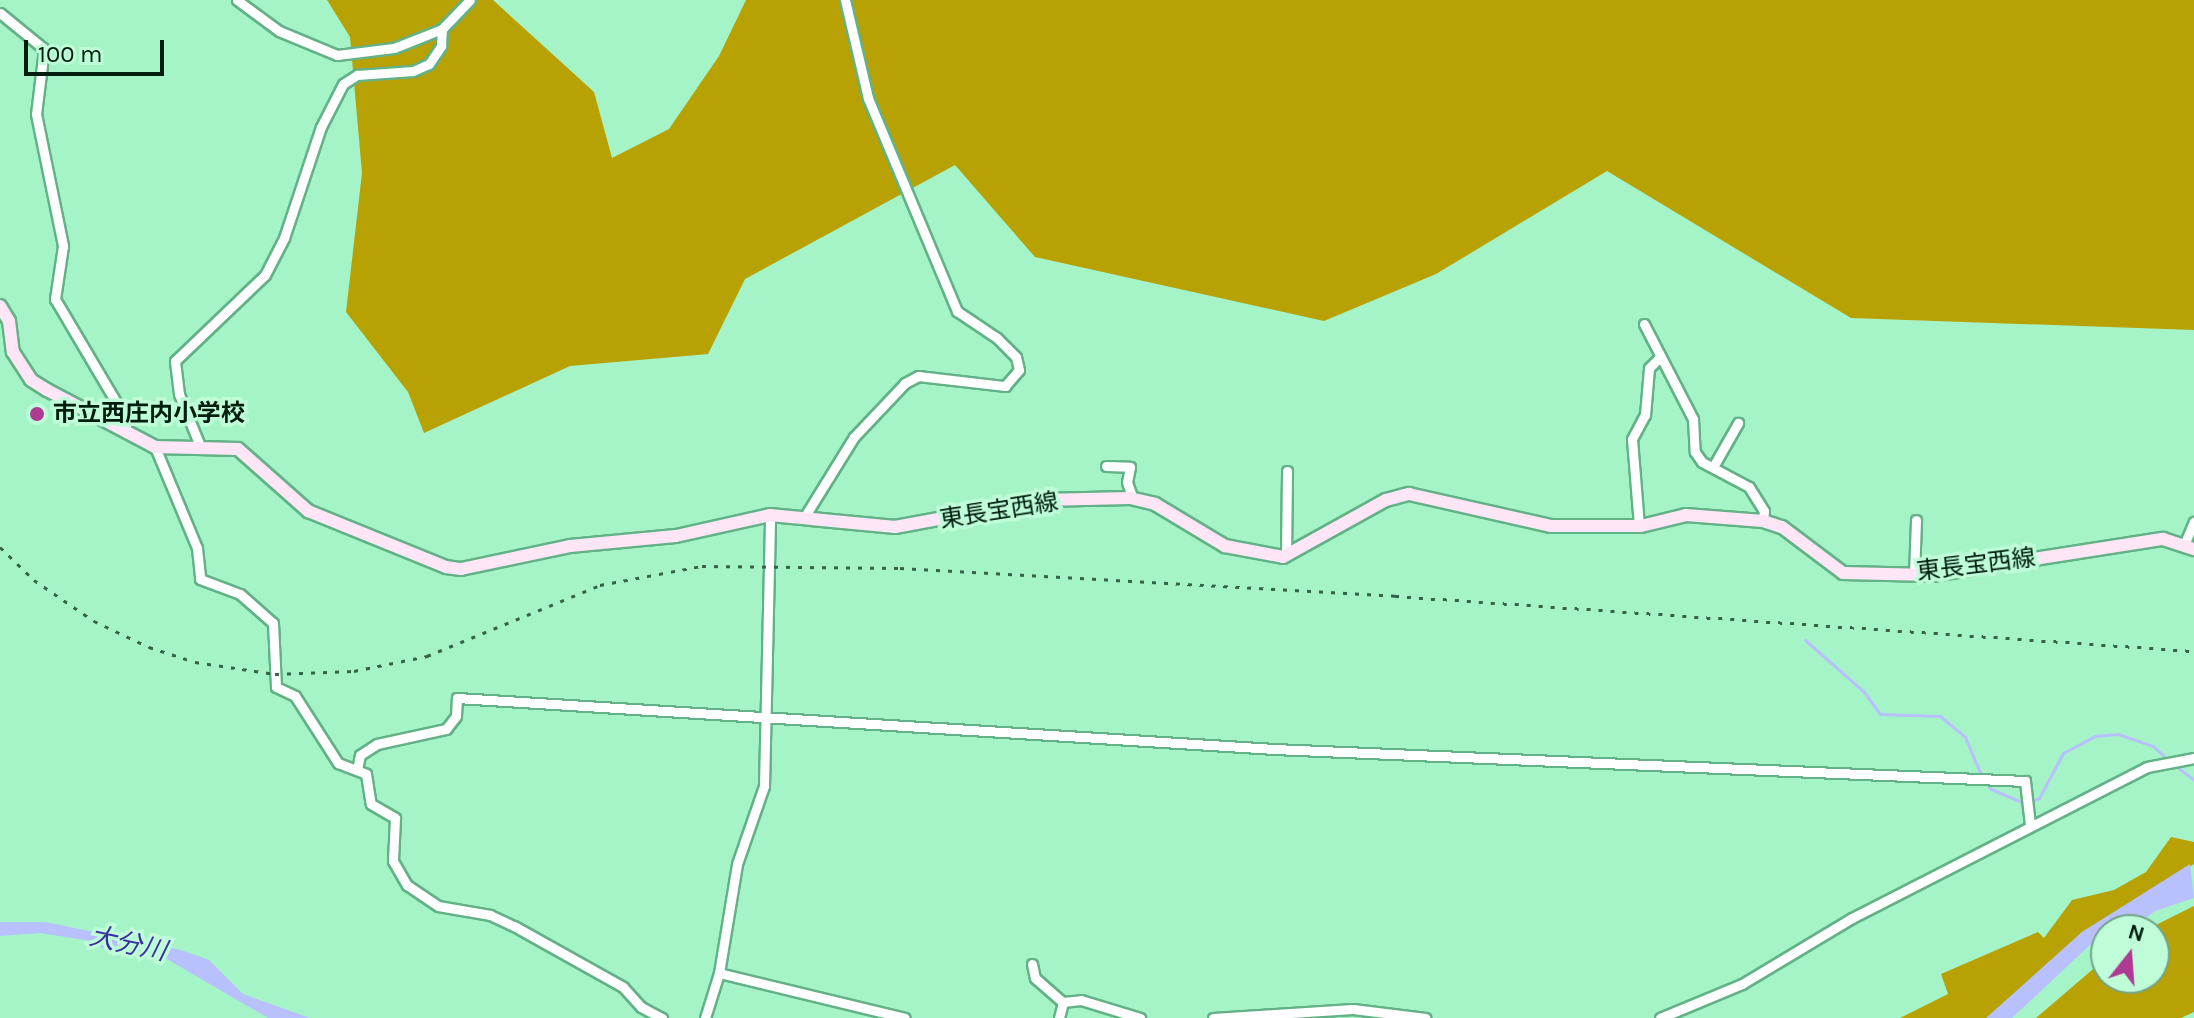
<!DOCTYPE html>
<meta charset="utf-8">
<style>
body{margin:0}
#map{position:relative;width:2194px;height:1018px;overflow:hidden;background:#a4f4c7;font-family:Karla,"Noto Sans JP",sans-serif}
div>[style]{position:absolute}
.forest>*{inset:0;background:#b8a102}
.water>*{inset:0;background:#b9c0fe}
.stream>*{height:3px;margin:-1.5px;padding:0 1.5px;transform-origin:1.5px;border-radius:1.5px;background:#b9c0fe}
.roads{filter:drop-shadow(2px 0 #63b187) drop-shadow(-2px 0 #63b187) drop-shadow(0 2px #63b187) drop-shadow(0 -2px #63b187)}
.street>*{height:9px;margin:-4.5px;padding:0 4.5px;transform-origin:4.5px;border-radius:4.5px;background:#fff}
.secondary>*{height:12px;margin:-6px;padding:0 6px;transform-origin:6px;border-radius:6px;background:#fee6f7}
.rail>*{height:3px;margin-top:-1.5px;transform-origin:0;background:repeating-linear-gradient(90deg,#356249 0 4px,transparent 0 12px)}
.dots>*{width:22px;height:22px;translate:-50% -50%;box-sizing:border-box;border:4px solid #bffdd9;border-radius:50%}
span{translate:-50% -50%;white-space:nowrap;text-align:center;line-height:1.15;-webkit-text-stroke:7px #bffdd9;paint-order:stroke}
.poi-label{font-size:24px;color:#001d0d;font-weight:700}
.left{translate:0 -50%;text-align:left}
.street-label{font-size:24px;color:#001d0d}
.water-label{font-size:26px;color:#3a2fa2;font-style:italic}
.north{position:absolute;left:2090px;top:914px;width:80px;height:80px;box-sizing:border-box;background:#bffdd9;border:2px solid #73a387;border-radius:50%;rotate:17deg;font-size:22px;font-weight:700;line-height:32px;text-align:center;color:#001d0d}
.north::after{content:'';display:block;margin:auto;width:28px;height:36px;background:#af3a92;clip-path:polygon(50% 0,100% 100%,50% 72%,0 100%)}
.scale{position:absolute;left:24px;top:40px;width:140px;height:36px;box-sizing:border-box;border:4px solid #001d0d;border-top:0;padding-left:10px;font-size:24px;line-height:28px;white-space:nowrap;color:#001d0d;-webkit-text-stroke:6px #bffdd9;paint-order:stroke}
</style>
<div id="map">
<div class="forest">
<div style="clip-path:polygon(327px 0,493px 0,594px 92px,612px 158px,669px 129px,719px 56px,746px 0,2194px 0,2194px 330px,1851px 318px,1607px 171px,1436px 274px,1324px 321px,1035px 257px,955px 165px,745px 279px,708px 354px,570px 366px,424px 433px,408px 392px,346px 312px,362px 173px,350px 37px)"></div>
<div style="clip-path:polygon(2171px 837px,2194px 842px,2194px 864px,2082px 932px,1990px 1018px,1900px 1018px,1948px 994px,1941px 974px,2038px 932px,2044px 938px,2072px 900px,2114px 890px,2146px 872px)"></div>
<div style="clip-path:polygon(2194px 906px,2194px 1012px,2181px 1018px,2036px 1018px,2106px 958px,2106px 978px,2154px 978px,2154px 930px,2146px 930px)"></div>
</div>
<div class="water">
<div style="clip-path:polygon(2190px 864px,2194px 898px,2155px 911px,2139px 923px,2106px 930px,2012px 1018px,1986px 1018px,2082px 932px)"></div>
<div style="clip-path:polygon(0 922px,45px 922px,181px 950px,209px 960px,243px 994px,310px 1018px,268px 1018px,160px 955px,110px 952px,91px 941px,40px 933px,0 936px)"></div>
</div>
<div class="stream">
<div style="left:1805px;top:640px;width:79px;rotate:41.4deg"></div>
<div style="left:1864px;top:692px;width:27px;rotate:54deg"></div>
<div style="left:1880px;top:714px;width:60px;rotate:1.9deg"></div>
<div style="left:1940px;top:716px;width:33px;rotate:40deg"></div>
<div style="left:1965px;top:737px;width:41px;rotate:67.2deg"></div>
<div style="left:2173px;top:764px;width:26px;rotate:37deg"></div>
<div style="left:1985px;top:781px;width:10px;rotate:53deg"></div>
<div style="left:1991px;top:789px;width:36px;rotate:23deg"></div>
<div style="left:2024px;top:803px;width:16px;rotate:-18deg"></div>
<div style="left:2039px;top:798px;width:51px;rotate:-61.9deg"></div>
<div style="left:2063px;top:753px;width:36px;rotate:-28deg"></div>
<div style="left:2095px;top:736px;width:23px;rotate:-5deg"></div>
<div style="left:2118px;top:734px;width:37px;rotate:19deg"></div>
<div style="left:2153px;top:746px;width:19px;rotate:43deg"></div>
</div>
<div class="roads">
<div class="street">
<div style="left:237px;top:0;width:52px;rotate:36.4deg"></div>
<div style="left:279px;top:31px;width:63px;rotate:22.5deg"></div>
<div style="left:337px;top:55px;width:57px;rotate:-7deg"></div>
<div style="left:394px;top:48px;width:52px;rotate:-21.6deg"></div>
<div style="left:442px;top:29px;width:40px;rotate:-46deg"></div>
<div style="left:0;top:13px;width:57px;rotate:39.3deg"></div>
<div style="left:44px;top:49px;width:65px;rotate:97deg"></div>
<div style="left:36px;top:114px;width:135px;rotate:78.4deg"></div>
<div style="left:63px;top:246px;width:54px;rotate:98.6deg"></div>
<div style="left:55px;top:299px;width:139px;rotate:59.4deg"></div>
<div style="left:126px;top:419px;width:14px;rotate:90deg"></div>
<div style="left:1644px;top:324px;width:107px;rotate:62.7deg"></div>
<div style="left:1693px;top:419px;width:33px;rotate:87deg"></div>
<div style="left:1695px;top:452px;width:12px;rotate:55deg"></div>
<div style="left:1702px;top:462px;width:53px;rotate:28deg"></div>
<div style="left:1749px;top:487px;width:28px;rotate:58deg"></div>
<div style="left:1764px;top:511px;width:10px;rotate:96deg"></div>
<div style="left:200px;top:446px;width:56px;rotate:-112deg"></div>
<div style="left:179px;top:394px;width:33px;rotate:-97deg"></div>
<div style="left:175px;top:361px;width:124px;rotate:-43.7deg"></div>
<div style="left:265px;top:275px;width:42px;rotate:-62.8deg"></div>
<div style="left:284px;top:238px;width:117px;rotate:-71.6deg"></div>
<div style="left:321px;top:127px;width:48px;rotate:-62.9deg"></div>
<div style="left:343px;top:84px;width:17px;rotate:-33deg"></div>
<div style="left:357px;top:75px;width:56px;rotate:-4.1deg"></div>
<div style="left:413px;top:71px;width:17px;rotate:-24deg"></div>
<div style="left:429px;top:64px;width:22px;rotate:-56deg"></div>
<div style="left:441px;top:46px;width:17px;rotate:-87deg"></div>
<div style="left:155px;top:447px;width:109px;rotate:67.4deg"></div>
<div style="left:197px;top:548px;width:31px;rotate:84deg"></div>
<div style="left:200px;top:579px;width:43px;rotate:20.6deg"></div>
<div style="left:240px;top:594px;width:44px;rotate:41.3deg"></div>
<div style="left:273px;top:623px;width:64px;rotate:87.3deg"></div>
<div style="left:276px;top:687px;width:21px;rotate:25deg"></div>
<div style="left:295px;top:696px;width:80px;rotate:57.3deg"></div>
<div style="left:338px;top:763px;width:30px;rotate:21deg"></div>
<div style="left:366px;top:774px;width:30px;rotate:81deg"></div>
<div style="left:371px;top:804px;width:28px;rotate:30deg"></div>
<div style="left:395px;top:818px;width:43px;rotate:92.7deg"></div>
<div style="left:393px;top:861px;width:28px;rotate:60deg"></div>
<div style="left:407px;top:885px;width:37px;rotate:34deg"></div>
<div style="left:438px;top:906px;width:53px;rotate:9.8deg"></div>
<div style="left:490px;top:915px;width:26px;rotate:25deg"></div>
<div style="left:514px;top:926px;width:125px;rotate:29.2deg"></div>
<div style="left:623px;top:987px;width:27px;rotate:48deg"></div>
<div style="left:641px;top:1007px;width:24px;rotate:28deg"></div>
<div style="left:1106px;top:466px;width:24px;rotate:2deg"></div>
<div style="left:1130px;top:467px;width:15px;rotate:101deg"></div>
<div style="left:1127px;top:482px;width:18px;rotate:71deg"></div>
<div style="left:1713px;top:467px;width:51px;rotate:-60.4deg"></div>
<div style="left:805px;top:516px;width:93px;rotate:-58.2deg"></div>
<div style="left:854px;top:437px;width:74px;rotate:-46.6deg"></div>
<div style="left:905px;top:383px;width:15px;rotate:-28deg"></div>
<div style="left:918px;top:376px;width:88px;rotate:6.6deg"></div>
<div style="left:1005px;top:386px;width:21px;rotate:-49deg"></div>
<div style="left:1019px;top:370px;width:13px;rotate:-103deg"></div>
<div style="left:1016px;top:357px;width:27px;rotate:-135deg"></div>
<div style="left:997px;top:338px;width:48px;rotate:-146deg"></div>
<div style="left:957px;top:311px;width:231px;rotate:-112.7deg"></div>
<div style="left:868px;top:98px;width:101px;rotate:-103.2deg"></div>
<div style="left:1639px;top:526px;width:87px;rotate:-94.6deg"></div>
<div style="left:1632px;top:439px;width:27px;rotate:-62deg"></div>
<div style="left:1645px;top:415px;width:47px;rotate:-85.1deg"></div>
<div style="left:1649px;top:368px;width:14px;rotate:-45deg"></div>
<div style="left:2184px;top:545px;width:25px;rotate:-67deg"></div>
<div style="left:1286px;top:556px;width:85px;rotate:-89.3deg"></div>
<div style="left:1914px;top:575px;width:55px;rotate:-87.9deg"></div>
<div style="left:357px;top:770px;width:15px;rotate:-79deg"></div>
<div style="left:360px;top:755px;width:20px;rotate:-33deg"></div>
<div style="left:377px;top:744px;width:71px;rotate:-12.3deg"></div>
<div style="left:446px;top:729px;width:16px;rotate:-52deg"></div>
<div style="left:456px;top:716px;width:18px;rotate:-87deg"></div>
<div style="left:457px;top:698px;width:819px;rotate:3.57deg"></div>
<div style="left:1274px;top:749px;width:752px;rotate:2.44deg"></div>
<div style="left:2025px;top:781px;width:44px;rotate:83.5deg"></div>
<div style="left:1032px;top:964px;width:14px;rotate:78deg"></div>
<div style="left:1035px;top:978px;width:37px;rotate:41deg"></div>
<div style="left:719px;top:973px;width:191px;rotate:13.6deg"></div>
<div style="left:1063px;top:1002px;width:18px;rotate:-6deg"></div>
<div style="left:1081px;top:1000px;width:62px;rotate:17deg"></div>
<div style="left:705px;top:1018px;width:47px;rotate:-72.7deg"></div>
<div style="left:719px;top:973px;width:110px;rotate:-80.6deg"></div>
<div style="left:737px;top:864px;width:83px;rotate:-70.9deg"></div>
<div style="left:764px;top:786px;width:271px;rotate:-88.7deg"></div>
<div style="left:1059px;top:1018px;width:16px;rotate:-76deg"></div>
<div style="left:1213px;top:1018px;width:140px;rotate:-3.7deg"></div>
<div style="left:1353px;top:1009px;width:73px;rotate:7.1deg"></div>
<div style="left:1660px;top:1018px;width:89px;rotate:-22.5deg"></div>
<div style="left:1742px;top:984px;width:128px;rotate:-31deg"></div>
<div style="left:1852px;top:918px;width:331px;rotate:-27.1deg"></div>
<div style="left:2147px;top:767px;width:48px;rotate:-10.8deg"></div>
</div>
<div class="secondary">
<div style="left:0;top:306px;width:17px;rotate:59deg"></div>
<div style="left:9px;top:321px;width:31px;rotate:83deg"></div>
<div style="left:13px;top:352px;width:33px;rotate:57deg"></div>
<div style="left:31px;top:380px;width:19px;rotate:32deg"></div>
<div style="left:47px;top:390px;width:122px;rotate:27.8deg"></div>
<div style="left:155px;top:447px;width:83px;rotate:1.4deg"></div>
<div style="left:238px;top:449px;width:94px;rotate:41.5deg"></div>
<div style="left:308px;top:511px;width:149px;rotate:22.1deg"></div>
<div style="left:446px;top:567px;width:15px;rotate:8deg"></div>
<div style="left:461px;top:569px;width:111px;rotate:-11.9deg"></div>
<div style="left:570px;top:546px;width:106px;rotate:-5.4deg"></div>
<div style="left:676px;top:536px;width:96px;rotate:-12.6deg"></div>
<div style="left:770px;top:515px;width:126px;rotate:5.5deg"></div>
<div style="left:895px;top:527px;width:148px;rotate:-10.5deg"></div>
<div style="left:1041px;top:500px;width:89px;rotate:-1.3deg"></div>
<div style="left:1130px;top:498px;width:26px;rotate:13deg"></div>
<div style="left:1155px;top:504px;width:82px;rotate:31deg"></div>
<div style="left:1225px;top:546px;width:59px;rotate:10.7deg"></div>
<div style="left:1283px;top:557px;width:118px;rotate:-29deg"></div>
<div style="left:1386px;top:500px;width:24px;rotate:-15deg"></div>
<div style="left:1409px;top:494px;width:146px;rotate:12.7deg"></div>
<div style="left:1551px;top:526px;width:90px"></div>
<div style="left:1641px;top:526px;width:46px;rotate:-13.7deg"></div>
<div style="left:1686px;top:515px;width:77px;rotate:4.5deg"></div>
<div style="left:1763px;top:521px;width:20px;rotate:18deg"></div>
<div style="left:1782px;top:527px;width:76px;rotate:37deg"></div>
<div style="left:1843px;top:573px;width:89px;rotate:1.3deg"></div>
<div style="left:1932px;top:575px;width:234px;rotate:-8.9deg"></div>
<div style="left:2163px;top:539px;width:33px;rotate:18deg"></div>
</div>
</div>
<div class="rail">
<div style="left:0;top:547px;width:47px;rotate:44.1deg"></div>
<div style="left:34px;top:580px;width:73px;rotate:34.3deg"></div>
<div style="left:94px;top:621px;width:61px;rotate:25.3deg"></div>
<div style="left:149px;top:647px;width:48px;rotate:18.1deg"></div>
<div style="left:195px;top:662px;width:81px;rotate:8.5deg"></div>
<div style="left:275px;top:674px;width:79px;rotate:-2.2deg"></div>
<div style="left:354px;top:671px;width:75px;rotate:-11.6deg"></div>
<div style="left:427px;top:656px;width:187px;rotate:-22.3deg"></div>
<div style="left:600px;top:585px;width:104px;rotate:-10.6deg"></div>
<div style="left:702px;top:566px;width:198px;rotate:0.6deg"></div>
<div style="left:900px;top:568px;width:496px;rotate:3.2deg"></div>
<div style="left:1395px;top:596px;width:801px;rotate:3.94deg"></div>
</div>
<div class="dots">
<div style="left:37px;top:414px;background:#af3a92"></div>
</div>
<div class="poi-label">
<span class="left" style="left:53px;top:414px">市立西庄内小学校</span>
</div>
<div class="street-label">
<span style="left:999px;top:511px;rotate:-9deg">東長宝西線</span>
<span style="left:1976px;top:565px;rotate:-7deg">東長宝西線</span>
</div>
<div class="water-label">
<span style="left:128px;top:944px;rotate:12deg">大分川</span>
</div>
<div class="north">N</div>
<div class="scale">100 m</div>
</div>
